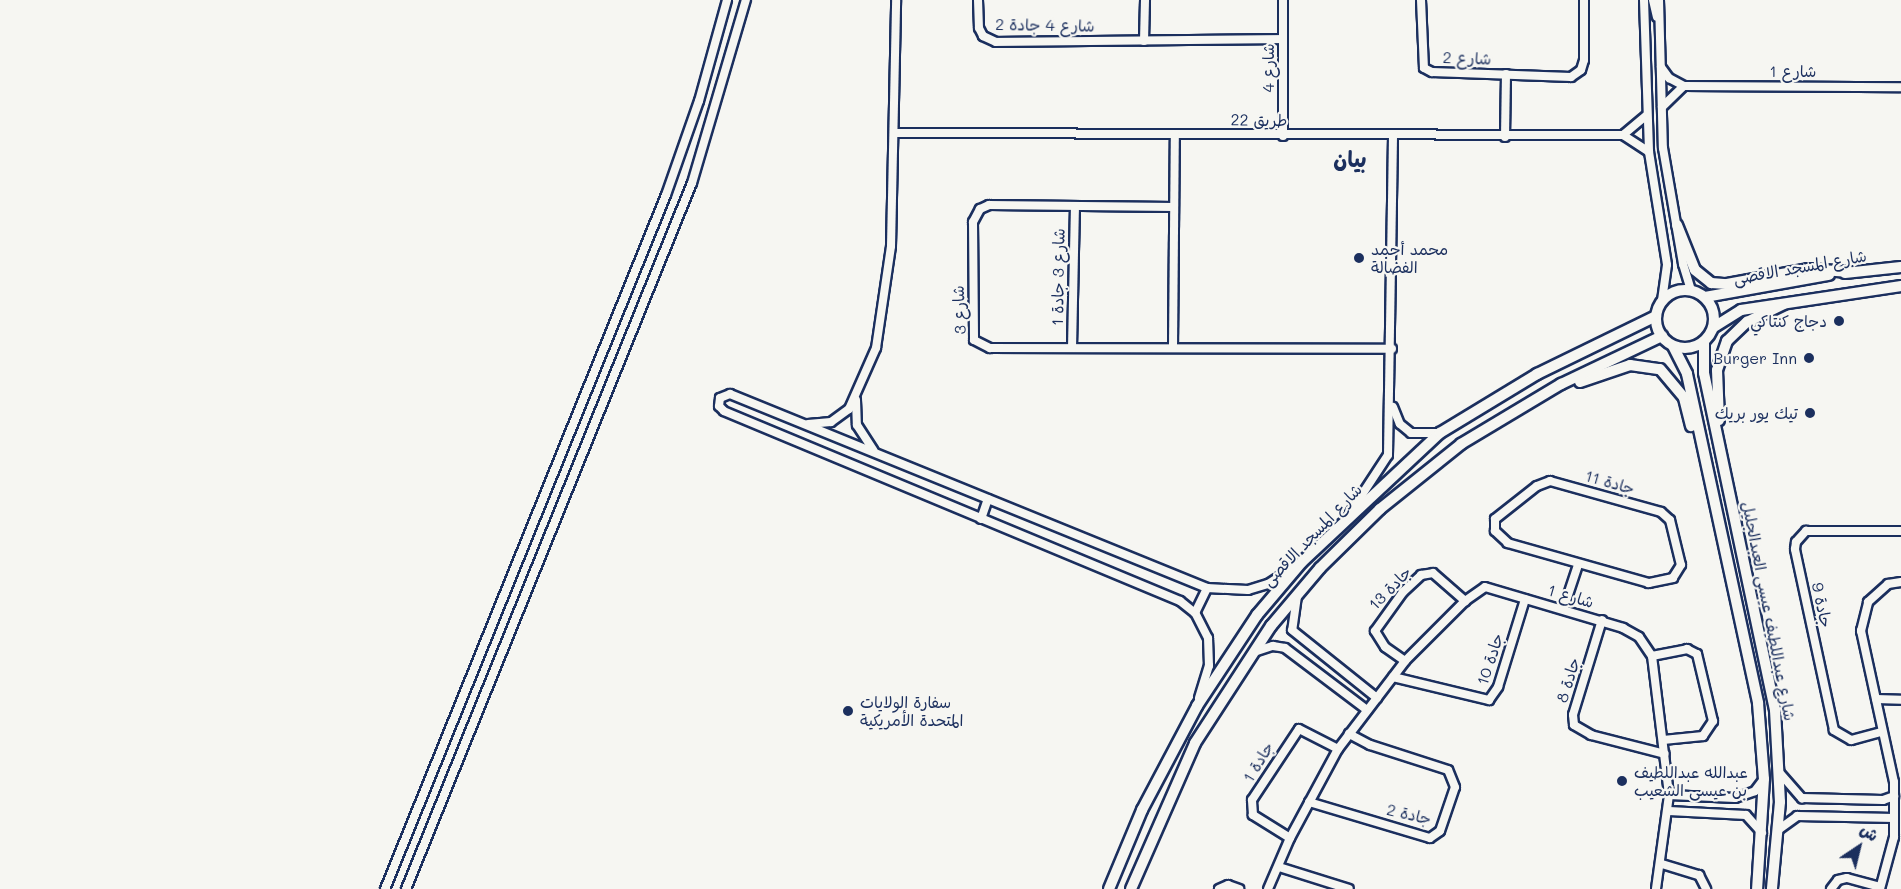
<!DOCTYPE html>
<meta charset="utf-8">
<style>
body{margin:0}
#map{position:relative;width:1901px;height:889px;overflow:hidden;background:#f6f6f2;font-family:Mali,"Playpen Sans Arabic",sans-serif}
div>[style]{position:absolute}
.roads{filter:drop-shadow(2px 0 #1b2f5e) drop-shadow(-2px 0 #1b2f5e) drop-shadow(0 2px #1b2f5e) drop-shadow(0 -2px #1b2f5e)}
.minor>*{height:8px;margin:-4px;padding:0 4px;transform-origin:4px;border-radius:4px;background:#f6f6f2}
.major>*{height:10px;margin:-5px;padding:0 5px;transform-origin:5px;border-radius:5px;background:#f6f6f2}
.major>.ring{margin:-5px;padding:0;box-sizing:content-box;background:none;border:10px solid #f6f6f2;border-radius:50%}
.dots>*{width:16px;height:16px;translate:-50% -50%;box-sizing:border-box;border:3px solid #f6f6f2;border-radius:50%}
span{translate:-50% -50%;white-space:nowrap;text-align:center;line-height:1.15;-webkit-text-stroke:4.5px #f6f6f2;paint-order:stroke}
.street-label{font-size:16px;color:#1b2f5e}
.poi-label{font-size:16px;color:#1b2f5e}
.left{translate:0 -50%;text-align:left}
.right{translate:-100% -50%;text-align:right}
.district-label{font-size:22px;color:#1b2f5e;font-weight:700}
.north{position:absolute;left:1829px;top:817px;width:60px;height:60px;-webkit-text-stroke:4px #f6f6f2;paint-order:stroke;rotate:35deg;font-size:16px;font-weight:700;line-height:24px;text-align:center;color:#1b2f5e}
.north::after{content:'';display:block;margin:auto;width:21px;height:27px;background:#1b2f5e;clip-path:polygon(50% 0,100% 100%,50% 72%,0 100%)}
</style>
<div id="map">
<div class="roads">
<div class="minor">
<div style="left:978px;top:0;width:28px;rotate:88deg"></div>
<div style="left:979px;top:28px;width:9px;rotate:63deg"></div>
<div style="left:983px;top:36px;width:14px;rotate:25deg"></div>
<div style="left:996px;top:42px;width:287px;rotate:-0.6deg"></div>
<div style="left:1421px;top:0;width:68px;rotate:87.5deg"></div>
<div style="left:1424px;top:68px;width:9px;rotate:27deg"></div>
<div style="left:1432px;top:72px;width:139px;rotate:2.1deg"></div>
<div style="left:1571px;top:77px;width:12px;rotate:-35deg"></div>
<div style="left:1581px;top:70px;width:10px;rotate:-73deg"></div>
<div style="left:1584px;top:60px;width:60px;rotate:-90deg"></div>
<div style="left:1644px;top:0;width:152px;rotate:88.1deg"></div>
<div style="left:1649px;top:152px;width:114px;rotate:80.9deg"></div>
<div style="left:1667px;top:265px;width:36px;rotate:98deg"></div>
<div style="left:1653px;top:0;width:17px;rotate:77deg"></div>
<div style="left:1659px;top:0;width:148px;rotate:88.5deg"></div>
<div style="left:1663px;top:148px;width:118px;rotate:80.2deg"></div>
<div style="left:1683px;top:264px;width:27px;rotate:73deg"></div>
<div style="left:1144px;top:41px;width:41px;rotate:-88.6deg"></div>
<div style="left:1661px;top:67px;width:14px;rotate:54deg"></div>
<div style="left:1669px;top:78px;width:17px;rotate:28deg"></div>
<div style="left:1684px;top:86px;width:217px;rotate:0.3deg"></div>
<div style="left:1662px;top:107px;width:30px;rotate:-44deg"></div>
<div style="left:895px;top:133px;width:728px;rotate:0.16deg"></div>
<div style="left:1623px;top:135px;width:31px;rotate:33deg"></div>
<div style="left:1623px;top:135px;width:30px;rotate:-40deg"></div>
<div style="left:1283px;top:136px;width:136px;rotate:-90deg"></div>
<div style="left:1505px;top:137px;width:63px;rotate:-89.1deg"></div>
<div style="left:1174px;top:207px;width:185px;rotate:-179.4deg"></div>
<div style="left:989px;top:205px;width:10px;rotate:156deg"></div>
<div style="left:980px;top:209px;width:15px;rotate:118deg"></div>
<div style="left:973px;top:222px;width:118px;rotate:89.5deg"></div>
<div style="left:974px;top:340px;width:18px;rotate:27deg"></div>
<div style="left:990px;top:348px;width:402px;rotate:0.1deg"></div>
<div style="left:1173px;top:346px;width:212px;rotate:-89.5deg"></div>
<div style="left:1072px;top:348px;width:140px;rotate:-88.8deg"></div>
<div style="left:856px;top:400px;width:25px;rotate:88deg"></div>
<div style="left:857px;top:425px;width:30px;rotate:57deg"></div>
<div style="left:1393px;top:407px;width:18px;rotate:68deg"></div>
<div style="left:1400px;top:424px;width:14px;rotate:39deg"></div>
<div style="left:1411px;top:433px;width:29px"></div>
<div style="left:808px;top:424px;width:23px;rotate:-5deg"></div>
<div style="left:831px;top:422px;width:22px;rotate:-36deg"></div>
<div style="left:849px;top:409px;width:67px;rotate:-66.1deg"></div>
<div style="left:876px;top:348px;width:103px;rotate:-81.6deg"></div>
<div style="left:891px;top:246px;width:246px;rotate:-88.8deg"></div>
<div style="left:1550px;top:481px;width:115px;rotate:15.6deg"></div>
<div style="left:1661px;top:512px;width:12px;rotate:42deg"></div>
<div style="left:1670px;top:520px;width:46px;rotate:76.3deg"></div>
<div style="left:1681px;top:565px;width:15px;rotate:122deg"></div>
<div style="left:1673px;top:578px;width:25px;rotate:168deg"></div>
<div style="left:1649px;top:583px;width:147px;rotate:-164.2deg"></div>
<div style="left:1508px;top:543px;width:18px;rotate:-137deg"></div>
<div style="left:1495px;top:531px;width:12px;rotate:-90deg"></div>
<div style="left:1495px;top:519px;width:53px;rotate:-38.2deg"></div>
<div style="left:1537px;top:486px;width:14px;rotate:-21deg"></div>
<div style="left:1350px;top:513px;width:69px;rotate:-56.8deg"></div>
<div style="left:1388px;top:455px;width:320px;rotate:-89.1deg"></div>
<div style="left:981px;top:519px;width:21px;rotate:-71deg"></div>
<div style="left:1297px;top:596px;width:34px;rotate:98deg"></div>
<div style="left:1292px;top:630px;width:109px;rotate:38.7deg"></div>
<div style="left:1564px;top:607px;width:44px;rotate:-71.6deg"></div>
<div style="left:1195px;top:613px;width:28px;rotate:-64deg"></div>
<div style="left:1602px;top:620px;width:99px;rotate:107deg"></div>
<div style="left:1573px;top:715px;width:10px;rotate:84deg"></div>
<div style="left:1574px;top:725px;width:20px;rotate:30deg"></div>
<div style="left:1591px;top:735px;width:76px;rotate:14.4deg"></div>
<div style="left:1254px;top:652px;width:20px;rotate:-18deg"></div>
<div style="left:1273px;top:646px;width:12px;rotate:9deg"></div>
<div style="left:1285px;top:648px;width:103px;rotate:37.1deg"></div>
<div style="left:1652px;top:656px;width:36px;rotate:-11deg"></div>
<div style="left:1687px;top:649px;width:11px;rotate:27deg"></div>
<div style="left:1697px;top:654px;width:69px;rotate:76.6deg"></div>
<div style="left:1713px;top:721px;width:18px;rotate:124deg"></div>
<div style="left:1703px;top:736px;width:40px;rotate:174.3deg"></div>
<div style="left:1405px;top:661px;width:24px;rotate:-145deg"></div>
<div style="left:1385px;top:647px;width:19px;rotate:-122deg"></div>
<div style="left:1375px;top:631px;width:48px;rotate:-54.3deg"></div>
<div style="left:1403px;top:592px;width:25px;rotate:-43deg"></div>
<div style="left:1421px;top:575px;width:12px;rotate:-9deg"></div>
<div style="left:1433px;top:573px;width:43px;rotate:41.2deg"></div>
<div style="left:1393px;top:677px;width:99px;rotate:13.5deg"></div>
<div style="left:1489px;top:700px;width:16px;rotate:-55deg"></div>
<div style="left:1498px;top:687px;width:92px;rotate:-72.9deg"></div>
<div style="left:1199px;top:698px;width:34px;rotate:-73deg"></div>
<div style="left:1209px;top:666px;width:28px;rotate:-92deg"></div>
<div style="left:1208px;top:638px;width:28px;rotate:-117deg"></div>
<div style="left:1195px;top:613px;width:19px;rotate:-141deg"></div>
<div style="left:1180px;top:601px;width:494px;rotate:-157.4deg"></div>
<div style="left:724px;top:411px;width:7px;rotate:-135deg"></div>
<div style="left:719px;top:406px;width:8px;rotate:-83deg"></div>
<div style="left:720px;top:398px;width:11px;rotate:-22deg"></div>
<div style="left:730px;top:394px;width:515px;rotate:22.13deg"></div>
<div style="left:1207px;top:588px;width:41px;rotate:2.8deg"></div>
<div style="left:1248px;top:590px;width:21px;rotate:-17deg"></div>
<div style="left:1268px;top:584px;width:31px;rotate:-33deg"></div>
<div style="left:1876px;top:699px;width:25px;rotate:2deg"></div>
<div style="left:1881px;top:732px;width:31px;rotate:165deg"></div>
<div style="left:1851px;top:740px;width:20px;rotate:-150deg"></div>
<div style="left:1834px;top:730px;width:185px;rotate:-102.2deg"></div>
<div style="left:1795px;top:549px;width:7px;rotate:-82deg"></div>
<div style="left:1796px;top:542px;width:15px;rotate:-48deg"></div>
<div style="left:1806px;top:531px;width:95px"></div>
<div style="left:1779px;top:772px;width:35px;rotate:49deg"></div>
<div style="left:1802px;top:798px;width:81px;rotate:1.4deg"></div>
<div style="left:1883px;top:800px;width:12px;rotate:-20deg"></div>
<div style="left:1669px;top:795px;width:66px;rotate:2.6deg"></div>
<div style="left:1735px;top:798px;width:21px;rotate:-19deg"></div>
<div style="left:1755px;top:791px;width:15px;rotate:-53deg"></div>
<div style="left:1309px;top:802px;width:126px;rotate:16.6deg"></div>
<div style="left:1430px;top:838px;width:12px;rotate:-35deg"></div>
<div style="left:1440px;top:831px;width:46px;rotate:-71.2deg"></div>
<div style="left:1455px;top:787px;width:18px;rotate:-112deg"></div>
<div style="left:1448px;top:770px;width:82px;rotate:-162.2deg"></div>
<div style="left:1370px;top:745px;width:24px;rotate:-152deg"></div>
<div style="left:1669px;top:811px;width:77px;rotate:3deg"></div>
<div style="left:1746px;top:815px;width:24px;rotate:48deg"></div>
<div style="left:1778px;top:830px;width:24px;rotate:-36deg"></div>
<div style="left:1797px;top:816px;width:97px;rotate:1.2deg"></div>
<div style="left:1290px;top:838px;width:44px;rotate:-148.1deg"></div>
<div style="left:1253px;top:815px;width:15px;rotate:-94deg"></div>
<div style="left:1252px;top:800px;width:85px;rotate:-56.5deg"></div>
<div style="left:1299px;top:729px;width:44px;rotate:27.1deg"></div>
<div style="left:1662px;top:864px;width:39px;rotate:17deg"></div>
<div style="left:1699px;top:875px;width:16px;rotate:63deg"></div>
<div style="left:1279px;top:867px;width:73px;rotate:17.4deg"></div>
<div style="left:385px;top:889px;width:749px;rotate:-67.96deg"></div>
<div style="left:666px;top:195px;width:100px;rotate:-70.7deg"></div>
<div style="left:699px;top:101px;width:105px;rotate:-74.5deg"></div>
<div style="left:406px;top:889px;width:762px;rotate:-67.95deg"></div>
<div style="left:692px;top:183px;width:191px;rotate:-73.6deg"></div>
<div style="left:1219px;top:889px;width:10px;rotate:-24deg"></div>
<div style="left:1228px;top:885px;width:12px;rotate:20deg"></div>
<div style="left:1268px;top:889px;width:56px;rotate:-66.7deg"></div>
<div style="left:1290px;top:838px;width:101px;rotate:-61.7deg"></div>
<div style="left:1338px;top:749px;width:111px;rotate:-52.7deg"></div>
<div style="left:1405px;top:661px;width:85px;rotate:-45deg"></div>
<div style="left:1465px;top:601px;width:24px;rotate:-35deg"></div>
<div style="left:1485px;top:587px;width:144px;rotate:16.5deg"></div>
<div style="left:1623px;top:628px;width:18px;rotate:29deg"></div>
<div style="left:1639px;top:637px;width:23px;rotate:56deg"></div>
<div style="left:1652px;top:656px;width:140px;rotate:83deg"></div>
<div style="left:1669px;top:795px;width:95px;rotate:97.9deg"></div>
<div style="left:1831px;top:889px;width:11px;rotate:-52deg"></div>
<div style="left:1838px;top:880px;width:9px;rotate:-13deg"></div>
<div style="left:1847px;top:878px;width:34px;rotate:15deg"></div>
<div style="left:1880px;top:889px;width:54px;rotate:-74.9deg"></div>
<div style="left:1894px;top:837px;width:55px;rotate:-90deg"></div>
<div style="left:1894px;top:782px;width:155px;rotate:-102.3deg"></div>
<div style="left:1861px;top:631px;width:30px;rotate:-76deg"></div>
<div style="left:1868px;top:602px;width:27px;rotate:-42deg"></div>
<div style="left:1888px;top:584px;width:13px;rotate:-9deg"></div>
</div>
<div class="major">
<div style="left:1677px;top:225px;width:48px;rotate:68.2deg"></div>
<div style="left:1695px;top:270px;width:21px;rotate:39deg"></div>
<div style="left:1711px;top:283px;width:16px;rotate:4deg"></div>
<div style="left:1727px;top:284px;width:82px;rotate:-10.5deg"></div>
<div style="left:1808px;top:269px;width:42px;rotate:4.1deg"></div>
<div style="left:1845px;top:273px;width:56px;rotate:-6.1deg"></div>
<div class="ring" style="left:1656px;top:290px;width:48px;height:48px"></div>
<div style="left:1705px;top:297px;width:126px;rotate:-10.1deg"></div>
<div style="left:1714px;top:327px;width:32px;rotate:-32deg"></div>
<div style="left:1741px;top:310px;width:162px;rotate:-8.5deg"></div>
<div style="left:1704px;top:342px;width:31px;rotate:90deg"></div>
<div style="left:1704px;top:373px;width:344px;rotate:78.1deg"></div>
<div style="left:1775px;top:710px;width:92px;rotate:86.9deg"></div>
<div style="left:1780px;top:802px;width:87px;rotate:95.3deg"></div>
<div style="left:1673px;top:346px;width:31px;rotate:63deg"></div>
<div style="left:1687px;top:374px;width:337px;rotate:77.8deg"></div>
<div style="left:1758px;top:703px;width:76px;rotate:85.5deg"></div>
<div style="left:1764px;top:779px;width:110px;rotate:93.6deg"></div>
<div style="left:1580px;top:382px;width:53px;rotate:-18.8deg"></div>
<div style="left:1630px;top:365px;width:30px;rotate:8deg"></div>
<div style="left:1660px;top:369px;width:38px;rotate:50deg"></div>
<div style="left:1684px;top:398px;width:29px;rotate:76deg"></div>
<div style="left:1719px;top:420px;width:50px;rotate:-92.3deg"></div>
<div style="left:1717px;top:370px;width:31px;rotate:-71deg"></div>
<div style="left:1727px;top:341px;width:28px;rotate:-44deg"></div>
<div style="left:1747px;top:322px;width:41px;rotate:-25.9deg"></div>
<div style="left:1109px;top:889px;width:86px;rotate:-67.3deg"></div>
<div style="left:1142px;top:810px;width:118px;rotate:-62.1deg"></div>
<div style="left:1197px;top:706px;width:109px;rotate:-56.6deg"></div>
<div style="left:1257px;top:615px;width:70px;rotate:-49.7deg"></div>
<div style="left:1302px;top:562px;width:189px;rotate:-43.1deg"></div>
<div style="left:1440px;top:433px;width:114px;rotate:-31.3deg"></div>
<div style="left:1537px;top:374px;width:132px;rotate:-26deg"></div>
<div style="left:1131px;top:889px;width:159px;rotate:-66.3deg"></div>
<div style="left:1195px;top:743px;width:140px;rotate:-57deg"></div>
<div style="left:1271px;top:626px;width:76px;rotate:-49.8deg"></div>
<div style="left:1320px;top:568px;width:84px;rotate:-44.5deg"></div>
<div style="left:1380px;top:509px;width:104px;rotate:-38.7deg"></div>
<div style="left:1461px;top:444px;width:117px;rotate:-31deg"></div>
<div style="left:1561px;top:384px;width:112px;rotate:-25.4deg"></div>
</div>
</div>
<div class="dots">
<div style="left:1359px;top:258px;background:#1b2f5e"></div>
<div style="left:1839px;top:321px;background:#1b2f5e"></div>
<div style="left:1809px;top:358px;background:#1b2f5e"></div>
<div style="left:1810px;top:413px;background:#1b2f5e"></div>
<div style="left:848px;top:711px;background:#1b2f5e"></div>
<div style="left:1622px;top:781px;background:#1b2f5e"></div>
</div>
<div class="street-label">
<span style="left:1045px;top:25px;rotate:1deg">شارع 4 جادة 2</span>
<span style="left:1467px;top:58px;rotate:2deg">شارع 2</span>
<span style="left:1268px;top:68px;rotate:-90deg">شارع 4</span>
<span style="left:1793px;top:71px">شارع 1</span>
<span style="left:1259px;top:120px;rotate:1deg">طريق 22</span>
<span style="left:1800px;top:267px;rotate:-10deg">شارع المسجد الاقصى</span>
<span style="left:1058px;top:277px;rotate:-89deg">شارع 3 جادة 1</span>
<span style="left:959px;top:310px;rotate:-93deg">شارع 3</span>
<span style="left:1610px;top:482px;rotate:16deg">جادة 11</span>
<span style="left:1312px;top:535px;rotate:-46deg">شارع المسجد الاقصى</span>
<span style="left:1390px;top:588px;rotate:-46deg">جادة 13</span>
<span style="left:1571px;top:596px;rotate:16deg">شارع 1</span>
<span style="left:1822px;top:605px;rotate:78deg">جادة 9</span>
<span style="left:1769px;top:611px;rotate:79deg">شارع عبداللطيف عيسى العبدالجليل</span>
<span style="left:1490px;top:659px;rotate:-72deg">جادة 10</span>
<span style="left:1568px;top:680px;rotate:-73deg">جادة 8</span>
<span style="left:1258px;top:762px;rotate:-59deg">جادة 1</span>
<span style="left:1409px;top:814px;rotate:13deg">جادة 2</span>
</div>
<div class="poi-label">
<span class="left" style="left:1371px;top:258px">محمد أحمد<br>الفضالة</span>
<span class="right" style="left:1827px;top:321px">دجاج كنتاكي</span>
<span class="right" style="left:1797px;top:358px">Burger Inn</span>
<span class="right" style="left:1798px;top:413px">تيك يور بريك</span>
<span class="left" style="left:860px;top:711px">سفارة الولايات<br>المتحدة الأمريكية</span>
<span class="left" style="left:1634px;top:781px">عبدالله عبداللطيف<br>بن عيسى الشعيب</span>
</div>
<div class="district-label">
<span style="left:1350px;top:159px">بيان</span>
</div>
<div class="north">ش</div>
</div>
